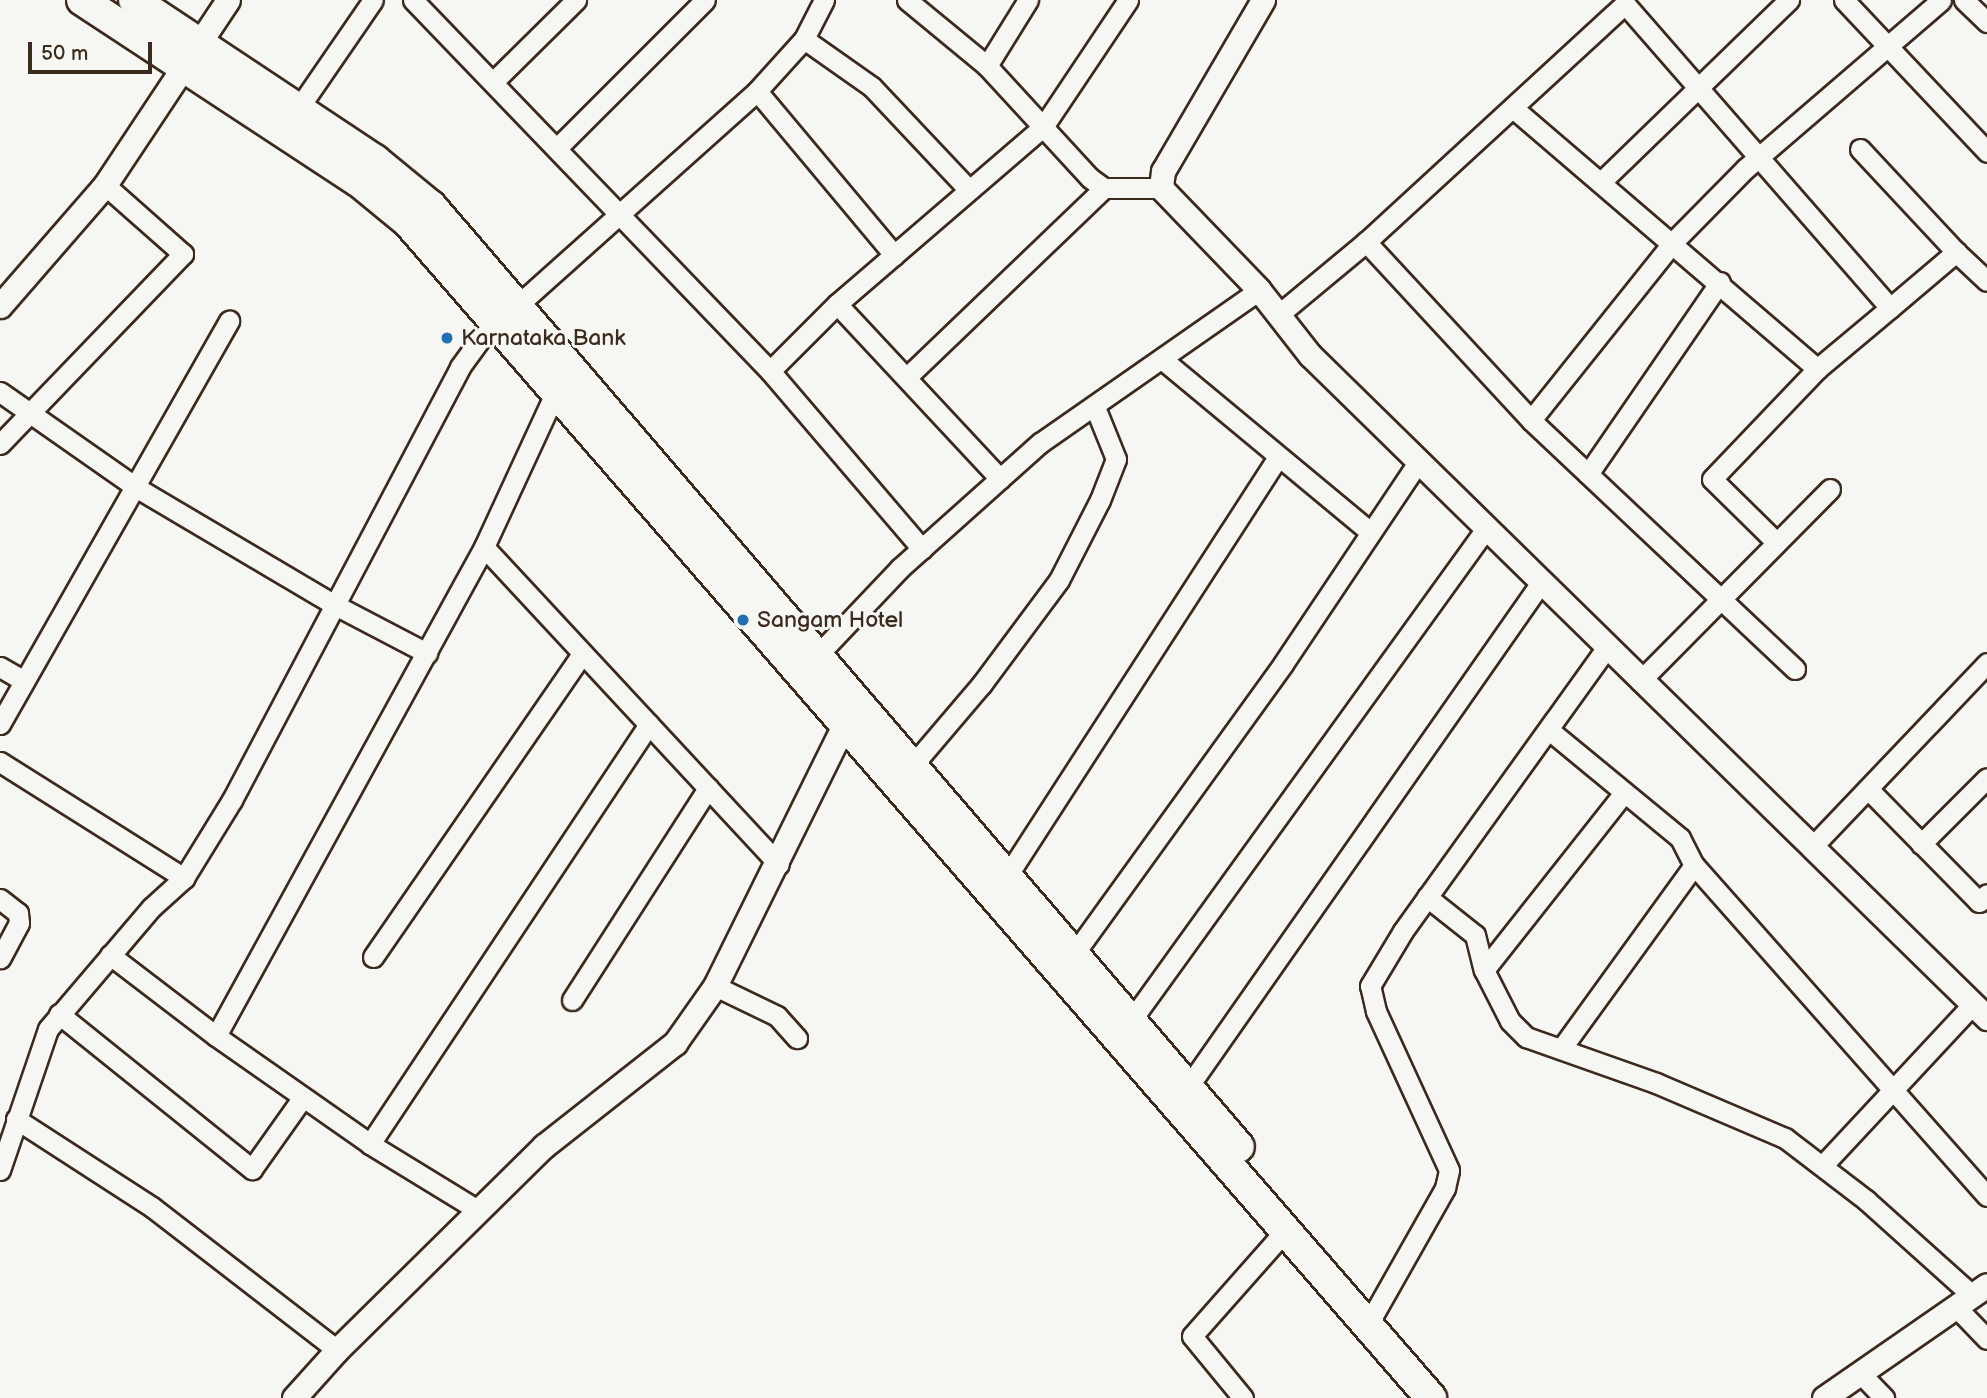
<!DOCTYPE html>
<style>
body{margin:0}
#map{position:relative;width:1987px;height:1398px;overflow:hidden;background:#f6f6f2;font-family:"Balsamiq Sans",sans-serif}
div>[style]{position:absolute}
.roads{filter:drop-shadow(2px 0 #3b2a1e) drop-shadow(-2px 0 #3b2a1e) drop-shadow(0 2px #3b2a1e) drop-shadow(0 -2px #3b2a1e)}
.minor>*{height:19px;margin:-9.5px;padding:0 9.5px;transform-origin:9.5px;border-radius:9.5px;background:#f6f6f2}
.tertiary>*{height:23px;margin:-11.5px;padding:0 11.5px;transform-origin:11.5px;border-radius:11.5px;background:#f6f6f2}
.primary>*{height:30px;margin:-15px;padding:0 15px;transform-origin:15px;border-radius:15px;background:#f6f6f2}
.dots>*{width:19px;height:19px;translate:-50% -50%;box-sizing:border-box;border:4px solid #f6f6f2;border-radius:50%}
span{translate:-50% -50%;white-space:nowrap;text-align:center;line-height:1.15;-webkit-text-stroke:6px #f6f6f2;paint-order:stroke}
.poi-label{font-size:23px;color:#3b2a1e}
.left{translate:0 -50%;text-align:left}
.scale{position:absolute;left:28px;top:42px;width:124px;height:32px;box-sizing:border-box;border:4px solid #3b2a1e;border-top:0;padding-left:9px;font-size:21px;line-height:24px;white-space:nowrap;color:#3b2a1e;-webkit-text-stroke:5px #f6f6f2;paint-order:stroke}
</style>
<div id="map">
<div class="roads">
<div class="minor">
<div style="left:413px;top:0;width:515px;rotate:46.1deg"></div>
<div style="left:770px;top:371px;width:234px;rotate:49.5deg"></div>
<div style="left:907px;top:0;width:104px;rotate:39.5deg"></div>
<div style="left:987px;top:66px;width:152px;rotate:47.4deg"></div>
<div style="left:1090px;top:178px;width:17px;rotate:36deg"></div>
<div style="left:1104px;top:188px;width:57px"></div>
<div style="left:1844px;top:0;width:209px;rotate:46.7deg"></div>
<div style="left:1964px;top:0;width:32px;rotate:44deg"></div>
<div style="left:804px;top:39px;width:83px;rotate:35.2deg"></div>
<div style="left:872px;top:87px;width:141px;rotate:46.7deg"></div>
<div style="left:987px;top:66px;width:78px;rotate:-58.2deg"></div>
<div style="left:493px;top:82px;width:117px;rotate:-44.7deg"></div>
<div style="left:757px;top:91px;width:214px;rotate:50.1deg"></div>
<div style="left:1513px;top:108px;width:401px;rotate:40.6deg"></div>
<div style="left:298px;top:109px;width:132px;rotate:-55.5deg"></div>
<div style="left:557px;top:148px;width:209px;rotate:-45deg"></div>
<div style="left:1860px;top:149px;width:141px;rotate:47deg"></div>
<div style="left:1601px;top:182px;width:262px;rotate:-44.1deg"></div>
<div style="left:837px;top:304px;width:239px;rotate:47deg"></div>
<div style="left:1278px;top:315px;width:114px;rotate:-39.7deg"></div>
<div style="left:1163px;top:360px;width:269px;rotate:39.7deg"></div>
<div style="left:770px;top:371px;width:95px;rotate:-45deg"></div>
<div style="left:837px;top:304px;width:272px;rotate:-40.7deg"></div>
<div style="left:1043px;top:127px;width:153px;rotate:-56.2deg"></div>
<div style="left:908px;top:376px;width:272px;rotate:-43.8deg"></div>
<div style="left:0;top:392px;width:167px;rotate:35deg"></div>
<div style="left:137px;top:488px;width:230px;rotate:30.6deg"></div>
<div style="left:335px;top:605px;width:104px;rotate:27.6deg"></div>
<div style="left:1531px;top:420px;width:228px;rotate:-51.4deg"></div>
<div style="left:1673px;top:242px;width:104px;rotate:-45.4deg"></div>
<div style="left:1746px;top:168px;width:257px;rotate:-40.7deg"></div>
<div style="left:0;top:444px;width:264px;rotate:-46.1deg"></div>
<div style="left:183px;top:254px;width:104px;rotate:-138.5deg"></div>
<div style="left:1588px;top:474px;width:233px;rotate:-55.5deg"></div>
<div style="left:1775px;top:541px;width:88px;rotate:-135.5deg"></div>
<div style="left:1712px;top:479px;width:152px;rotate:-46.3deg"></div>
<div style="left:1817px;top:369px;width:95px;rotate:-39.9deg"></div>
<div style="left:484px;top:547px;width:433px;rotate:47.1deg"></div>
<div style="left:809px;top:664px;width:132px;rotate:-46.5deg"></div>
<div style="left:900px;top:568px;width:188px;rotate:-41.8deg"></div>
<div style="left:1040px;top:443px;width:267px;rotate:-34.9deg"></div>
<div style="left:0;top:667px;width:28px;rotate:30deg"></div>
<div style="left:1795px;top:669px;width:363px;rotate:-136.7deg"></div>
<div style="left:1531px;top:420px;width:243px;rotate:-132.8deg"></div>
<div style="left:1366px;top:242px;width:352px;rotate:-42.6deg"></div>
<div style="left:1625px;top:4px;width:403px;rotate:48.9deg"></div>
<div style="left:1890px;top:308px;width:87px;rotate:-40.3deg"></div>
<div style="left:1956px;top:252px;width:42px;rotate:43.1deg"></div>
<div style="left:1640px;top:681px;width:270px;rotate:-45.3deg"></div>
<div style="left:0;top:724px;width:464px;rotate:-60.4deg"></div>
<div style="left:1549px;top:730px;width:170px;rotate:39.5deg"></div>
<div style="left:1680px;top:838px;width:30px;rotate:63deg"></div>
<div style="left:1694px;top:865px;width:442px;rotate:48.5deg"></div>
<div style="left:0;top:762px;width:218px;rotate:32.2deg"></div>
<div style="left:906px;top:773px;width:116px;rotate:-49.6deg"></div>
<div style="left:981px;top:685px;width:131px;rotate:-53.4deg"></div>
<div style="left:1059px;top:580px;width:90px;rotate:-62.9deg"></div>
<div style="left:1100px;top:500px;width:44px;rotate:-68.7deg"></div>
<div style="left:1116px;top:459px;width:56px;rotate:-112deg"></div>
<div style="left:1869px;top:790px;width:157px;rotate:45.5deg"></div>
<div style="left:1979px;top:902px;width:11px;rotate:-45deg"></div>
<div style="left:1921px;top:844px;width:93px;rotate:-45deg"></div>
<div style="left:1812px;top:847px;width:254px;rotate:-46.4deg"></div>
<div style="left:1007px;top:876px;width:497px;rotate:-57.1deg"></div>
<div style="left:1427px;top:897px;width:61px;rotate:38.4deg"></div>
<div style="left:1475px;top:935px;width:36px;rotate:76deg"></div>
<div style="left:1484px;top:970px;width:57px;rotate:63deg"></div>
<div style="left:1510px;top:1021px;width:23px;rotate:45deg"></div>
<div style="left:1526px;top:1037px;width:138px;rotate:19.5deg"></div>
<div style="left:1656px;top:1083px;width:140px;rotate:23.1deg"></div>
<div style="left:1785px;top:1138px;width:102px;rotate:37.4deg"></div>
<div style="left:1866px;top:1200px;width:142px;rotate:41.9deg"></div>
<div style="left:0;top:899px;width:23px;rotate:38deg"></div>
<div style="left:18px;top:913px;width:10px;rotate:84deg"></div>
<div style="left:19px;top:923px;width:40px;rotate:118deg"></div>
<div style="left:1074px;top:954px;width:357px;rotate:-54.2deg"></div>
<div style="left:1283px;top:664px;width:244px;rotate:-56.2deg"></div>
<div style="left:110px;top:955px;width:133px;rotate:37.4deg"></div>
<div style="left:216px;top:1036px;width:188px;rotate:35deg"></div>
<div style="left:370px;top:1144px;width:124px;rotate:31.5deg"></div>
<div style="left:373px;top:957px;width:369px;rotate:-55.4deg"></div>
<div style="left:1484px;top:970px;width:226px;rotate:-51.7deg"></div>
<div style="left:715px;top:986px;width:69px;rotate:25.8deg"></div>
<div style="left:777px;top:1016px;width:30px;rotate:48deg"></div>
<div style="left:572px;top:1000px;width:252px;rotate:-57.3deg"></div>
<div style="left:59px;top:1014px;width:248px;rotate:38.8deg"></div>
<div style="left:252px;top:1169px;width:88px;rotate:-54.7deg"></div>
<div style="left:1125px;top:1029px;width:619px;rotate:-54.2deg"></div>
<div style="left:216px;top:1036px;width:558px;rotate:-61.27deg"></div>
<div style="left:484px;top:547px;width:172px;rotate:-65.2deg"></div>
<div style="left:1561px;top:1049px;width:227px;rotate:-54.1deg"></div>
<div style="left:1188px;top:1087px;width:618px;rotate:-55.02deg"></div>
<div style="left:16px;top:1119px;width:162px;rotate:32.9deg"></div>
<div style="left:152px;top:1207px;width:234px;rotate:37.7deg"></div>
<div style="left:370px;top:1144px;width:504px;rotate:-56.4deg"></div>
<div style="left:1823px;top:1165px;width:220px;rotate:-47deg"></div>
<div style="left:0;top:1170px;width:149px;rotate:-71.2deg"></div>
<div style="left:48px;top:1029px;width:160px;rotate:-49.6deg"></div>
<div style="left:152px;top:907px;width:43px;rotate:-42.2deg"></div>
<div style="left:184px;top:878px;width:92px;rotate:-58.4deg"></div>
<div style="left:232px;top:800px;width:489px;rotate:-62.2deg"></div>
<div style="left:460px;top:367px;width:37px;rotate:-54deg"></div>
<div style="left:482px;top:337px;width:369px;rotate:-41.8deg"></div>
<div style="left:757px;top:91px;width:70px;rotate:-47.9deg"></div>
<div style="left:804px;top:39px;width:44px;rotate:-62.9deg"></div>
<div style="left:1955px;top:1306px;width:46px;rotate:45.9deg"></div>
<div style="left:1367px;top:1326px;width:159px;rotate:-60.5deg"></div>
<div style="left:1445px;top:1188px;width:18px;rotate:-77deg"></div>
<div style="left:1449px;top:1170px;width:175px;rotate:-114.7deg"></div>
<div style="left:1376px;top:1011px;width:26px;rotate:-103deg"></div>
<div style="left:1370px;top:986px;width:64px;rotate:-59deg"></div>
<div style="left:1403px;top:931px;width:348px;rotate:-54.3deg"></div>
<div style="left:1860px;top:1373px;width:35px;rotate:46deg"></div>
<div style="left:1243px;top:1398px;width:80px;rotate:-129.4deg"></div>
<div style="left:1192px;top:1336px;width:140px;rotate:-48.5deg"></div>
</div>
<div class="tertiary">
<div style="left:1263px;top:0;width:198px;rotate:120.3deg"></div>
<div style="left:1163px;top:171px;width:17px;rotate:97deg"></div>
<div style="left:1161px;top:188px;width:141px;rotate:46.1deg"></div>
<div style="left:1259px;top:290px;width:83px;rotate:51.9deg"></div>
<div style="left:1310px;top:355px;width:948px;rotate:44.4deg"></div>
<div style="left:0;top:306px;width:160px;rotate:-49deg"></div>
<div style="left:105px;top:185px;width:222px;rotate:-56.4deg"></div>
<div style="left:294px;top:1398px;width:64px;rotate:-48.1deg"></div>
<div style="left:337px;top:1350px;width:291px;rotate:-44.6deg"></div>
<div style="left:544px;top:1146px;width:167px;rotate:-38.2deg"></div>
<div style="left:675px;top:1043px;width:70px;rotate:-54.9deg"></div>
<div style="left:715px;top:986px;width:293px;rotate:-63.7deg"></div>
<div style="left:1824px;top:1398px;width:198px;rotate:-34.7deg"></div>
</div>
<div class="primary">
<div style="left:82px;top:0;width:330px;rotate:33.3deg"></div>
<div style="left:358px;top:181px;width:65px;rotate:39.4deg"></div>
<div style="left:408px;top:222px;width:1559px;rotate:48.98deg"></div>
<div style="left:134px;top:0;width:289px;rotate:33.6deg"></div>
<div style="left:375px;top:160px;width:72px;rotate:39.4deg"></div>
<div style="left:431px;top:206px;width:1240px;rotate:49.35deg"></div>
</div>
</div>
<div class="dots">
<div style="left:447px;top:338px;background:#1f6fb2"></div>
<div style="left:743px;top:620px;background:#1f6fb2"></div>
</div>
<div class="poi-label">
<span class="left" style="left:461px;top:338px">Karnataka Bank</span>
<span class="left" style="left:757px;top:620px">Sangam Hotel</span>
</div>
<div class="scale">50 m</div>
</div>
